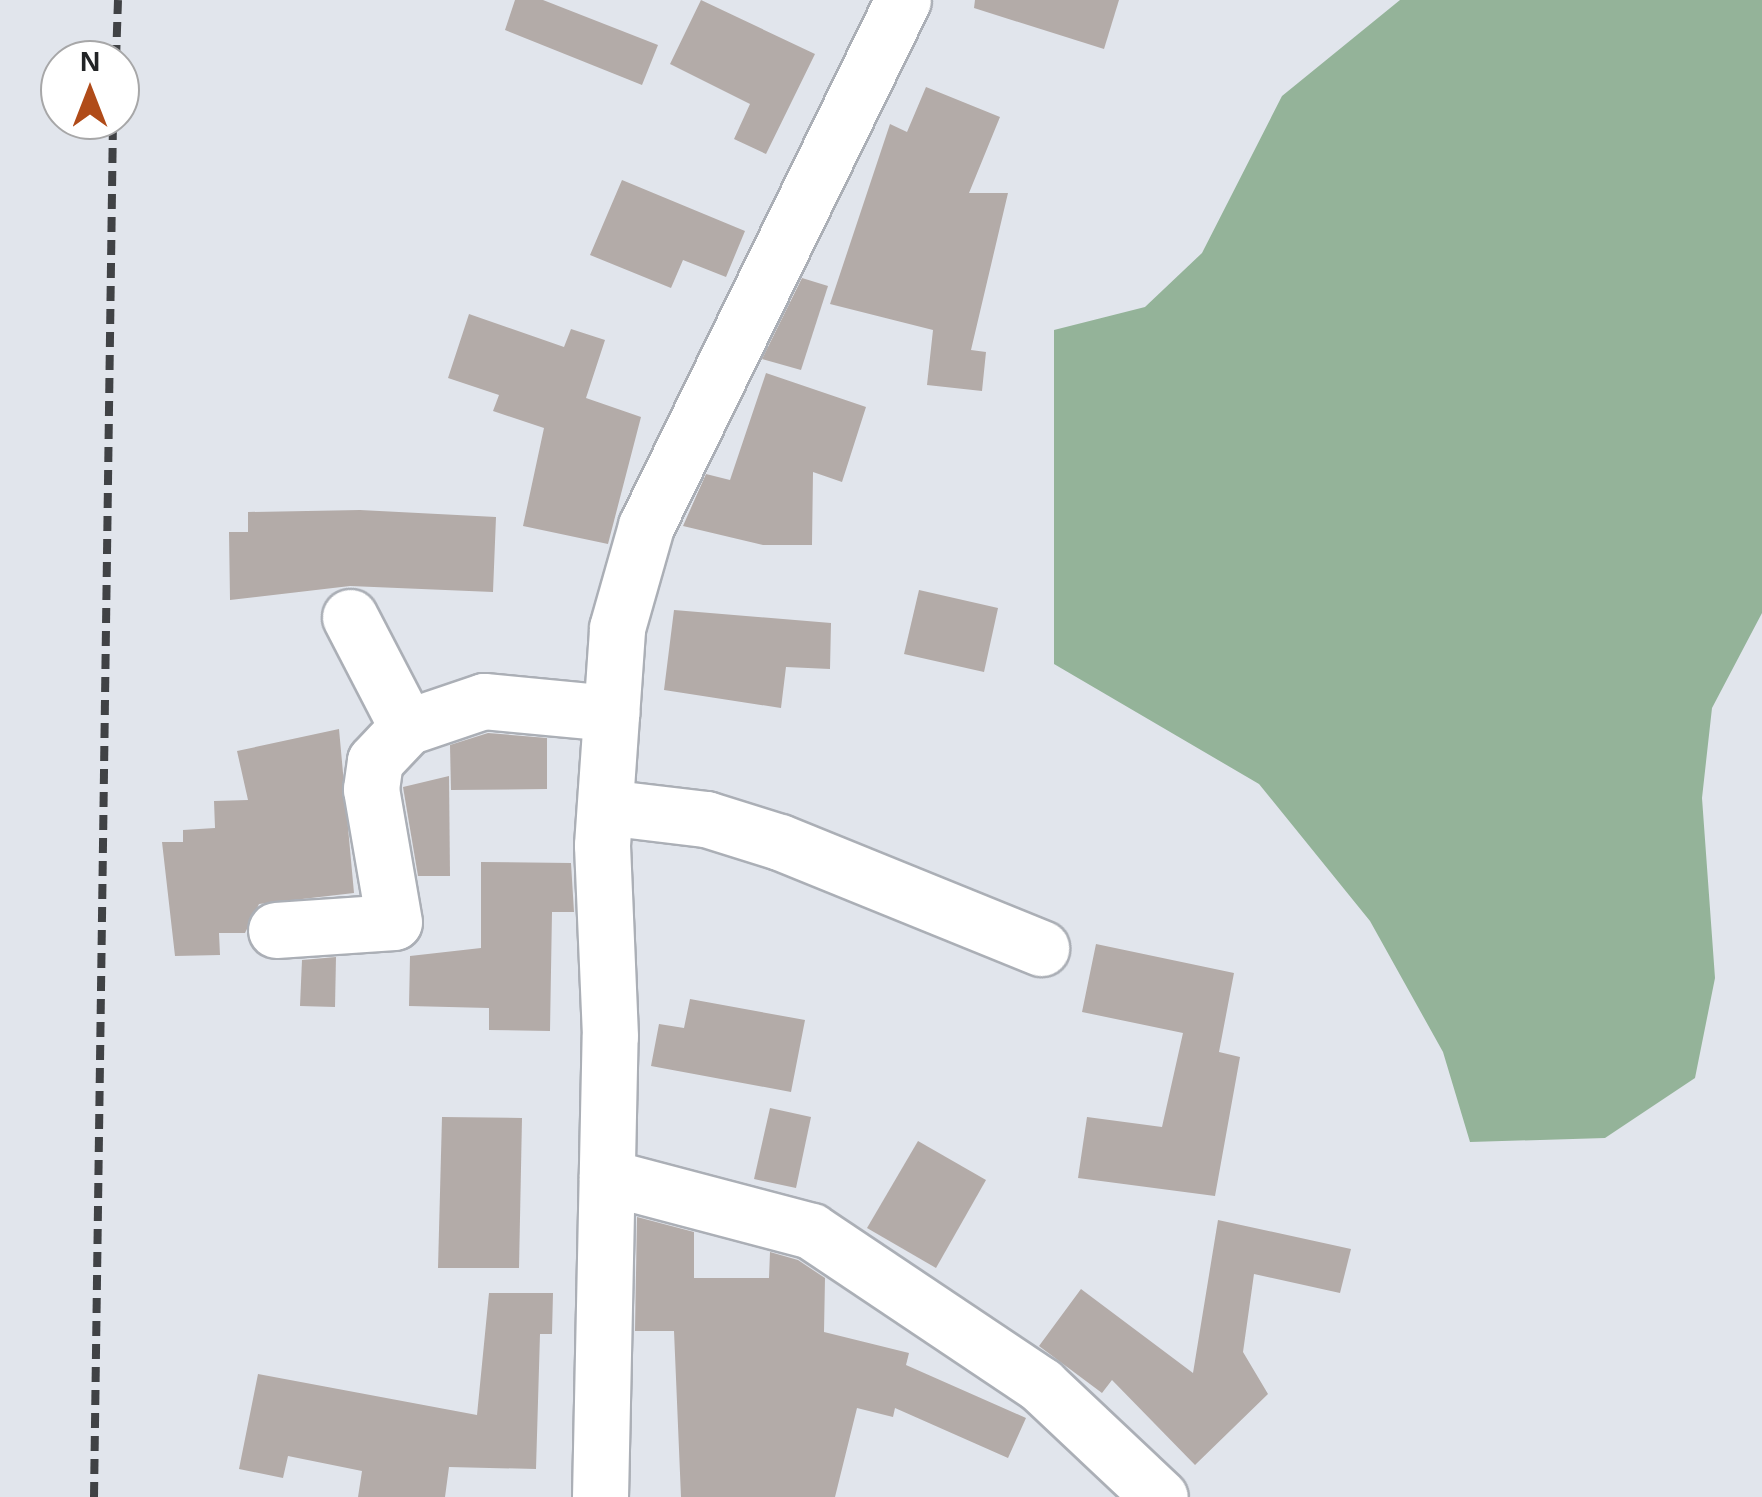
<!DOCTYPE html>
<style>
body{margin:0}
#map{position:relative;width:1762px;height:1497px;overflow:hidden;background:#e1e5ec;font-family:Helvetica,sans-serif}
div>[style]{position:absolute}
.forest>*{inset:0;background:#94b399}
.building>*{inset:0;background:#b3aba8}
.roads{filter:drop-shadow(2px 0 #abafb6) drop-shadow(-2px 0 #abafb6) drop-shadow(0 2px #abafb6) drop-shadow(0 -2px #abafb6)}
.minor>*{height:55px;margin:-27.5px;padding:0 27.5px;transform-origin:27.5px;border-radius:27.5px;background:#fff}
.rail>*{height:8px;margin-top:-4px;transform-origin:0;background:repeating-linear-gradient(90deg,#404245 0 15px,transparent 0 23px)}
span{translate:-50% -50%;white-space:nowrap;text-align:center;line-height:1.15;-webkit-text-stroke:9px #fff;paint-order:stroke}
.north{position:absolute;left:40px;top:40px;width:100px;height:100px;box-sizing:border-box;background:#fff;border:2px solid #a7a7a8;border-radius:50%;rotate:0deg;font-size:28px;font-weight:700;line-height:40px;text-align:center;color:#222426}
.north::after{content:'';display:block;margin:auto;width:35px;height:45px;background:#b04b19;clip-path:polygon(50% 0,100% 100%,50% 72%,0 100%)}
</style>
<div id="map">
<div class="forest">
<div style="clip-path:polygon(1400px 0,1762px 0,1762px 613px,1712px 708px,1702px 798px,1715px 978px,1695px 1078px,1605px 1138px,1470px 1142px,1443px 1052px,1370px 921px,1259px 784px,1054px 664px,1054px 330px,1145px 307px,1202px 253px,1282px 96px)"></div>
</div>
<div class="building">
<div style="clip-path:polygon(515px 0,543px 0,658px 45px,642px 85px,505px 30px)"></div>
<div style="clip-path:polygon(701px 0,815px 54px,766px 154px,734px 139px,750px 104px,670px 64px)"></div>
<div style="clip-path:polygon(975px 0,1119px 0,1104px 49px,974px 8px)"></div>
<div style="clip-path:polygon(926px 87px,1000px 117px,969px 193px,1008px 193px,971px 350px,986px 352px,982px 391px,927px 385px,933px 330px,830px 304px,890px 124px,907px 132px)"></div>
<div style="clip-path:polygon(622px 180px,745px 231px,726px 277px,683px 260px,671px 288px,590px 255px)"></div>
<div style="clip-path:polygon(802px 278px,828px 286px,801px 370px,762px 359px)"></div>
<div style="clip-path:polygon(469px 314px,564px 347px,571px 329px,605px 340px,586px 398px,641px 417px,608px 544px,523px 526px,544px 428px,493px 411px,499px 395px,448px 378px)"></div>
<div style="clip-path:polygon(766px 373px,866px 407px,842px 482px,813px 472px,812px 545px,763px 545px,683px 526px,706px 474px,730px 480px)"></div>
<div style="clip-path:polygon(360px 510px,496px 517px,493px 592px,350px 586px,230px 600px,229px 532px,248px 532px,248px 512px)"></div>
<div style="clip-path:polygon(919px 590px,998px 608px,984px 672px,904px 654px)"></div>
<div style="clip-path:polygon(674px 610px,831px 623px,830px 669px,786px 667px,781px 708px,664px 690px)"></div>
<div style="clip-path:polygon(339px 729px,354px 893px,259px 904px,245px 933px,219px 933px,220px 955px,175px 956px,162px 842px,183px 842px,183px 830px,215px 828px,214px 801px,248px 800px,237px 751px)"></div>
<div style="clip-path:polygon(488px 733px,547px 738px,547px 789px,451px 790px,450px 745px)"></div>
<div style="clip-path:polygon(449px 776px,450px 876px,418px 876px,403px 787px)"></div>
<div style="clip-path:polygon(481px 862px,571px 863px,574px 912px,552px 912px,550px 1031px,489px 1030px,489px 1008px,409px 1006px,410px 956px,481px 948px)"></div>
<div style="clip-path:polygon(1096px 944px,1234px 973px,1219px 1052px,1240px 1057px,1215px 1196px,1078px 1178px,1087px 1117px,1162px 1127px,1183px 1033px,1082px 1012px)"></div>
<div style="clip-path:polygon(336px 957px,335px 1007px,300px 1006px,302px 960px)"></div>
<div style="clip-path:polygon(690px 999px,805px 1020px,791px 1092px,651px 1066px,659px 1024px,684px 1028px)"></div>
<div style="clip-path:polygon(770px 1108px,811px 1117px,796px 1188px,754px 1179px)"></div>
<div style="clip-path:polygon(442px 1117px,522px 1118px,519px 1268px,438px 1268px)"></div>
<div style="clip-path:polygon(918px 1141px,986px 1180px,936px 1268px,867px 1228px)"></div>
<div style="clip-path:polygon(637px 1217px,694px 1232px,694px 1278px,769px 1278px,770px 1252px,798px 1260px,825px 1278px,824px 1332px,909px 1353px,906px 1365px,1026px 1418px,1008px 1458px,895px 1408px,893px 1417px,857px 1408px,835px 1497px,681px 1497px,674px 1331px,635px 1331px)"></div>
<div style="clip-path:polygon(1218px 1220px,1351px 1249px,1340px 1293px,1254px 1274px,1243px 1352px,1268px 1394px,1195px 1465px,1112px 1380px,1102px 1393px,1039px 1346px,1081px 1289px,1193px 1373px)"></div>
<div style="clip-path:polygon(489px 1293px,553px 1293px,552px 1334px,540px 1334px,536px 1469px,449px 1467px,445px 1497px,358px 1497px,362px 1471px,288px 1456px,283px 1478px,239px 1469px,258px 1374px,477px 1415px)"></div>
</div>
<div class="roads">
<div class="minor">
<div style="left:350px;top:617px;width:124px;rotate:62.6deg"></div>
<div style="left:605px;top:807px;width:102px;rotate:6.8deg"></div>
<div style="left:706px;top:819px;width:77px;rotate:17.3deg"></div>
<div style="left:780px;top:842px;width:282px;rotate:22.1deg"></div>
<div style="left:276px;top:930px;width:118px;rotate:-3.9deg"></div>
<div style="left:394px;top:922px;width:135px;rotate:-99.8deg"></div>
<div style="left:371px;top:789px;width:28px;rotate:-82deg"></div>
<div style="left:375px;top:761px;width:47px;rotate:-46.7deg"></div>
<div style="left:407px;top:727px;width:81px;rotate:-18.7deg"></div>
<div style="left:484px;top:701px;width:128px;rotate:5.4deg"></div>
<div style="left:607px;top:1177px;width:211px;rotate:14.8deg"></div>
<div style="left:811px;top:1231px;width:277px;rotate:33.8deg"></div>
<div style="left:1041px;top:1385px;width:163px;rotate:43.3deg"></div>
<div style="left:600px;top:1497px;width:461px;rotate:-88.8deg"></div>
<div style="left:610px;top:1036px;width:191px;rotate:-92.4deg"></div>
<div style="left:602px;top:845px;width:218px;rotate:-86deg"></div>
<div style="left:617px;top:628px;width:106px;rotate:-74.1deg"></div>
<div style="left:646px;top:526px;width:585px;rotate:-63.96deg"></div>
</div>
</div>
<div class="rail">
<div style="left:116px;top:60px;width:60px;rotate:-88.1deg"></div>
<div style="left:94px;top:1497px;width:1377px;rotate:-89.21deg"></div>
</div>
<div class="north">N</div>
</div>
